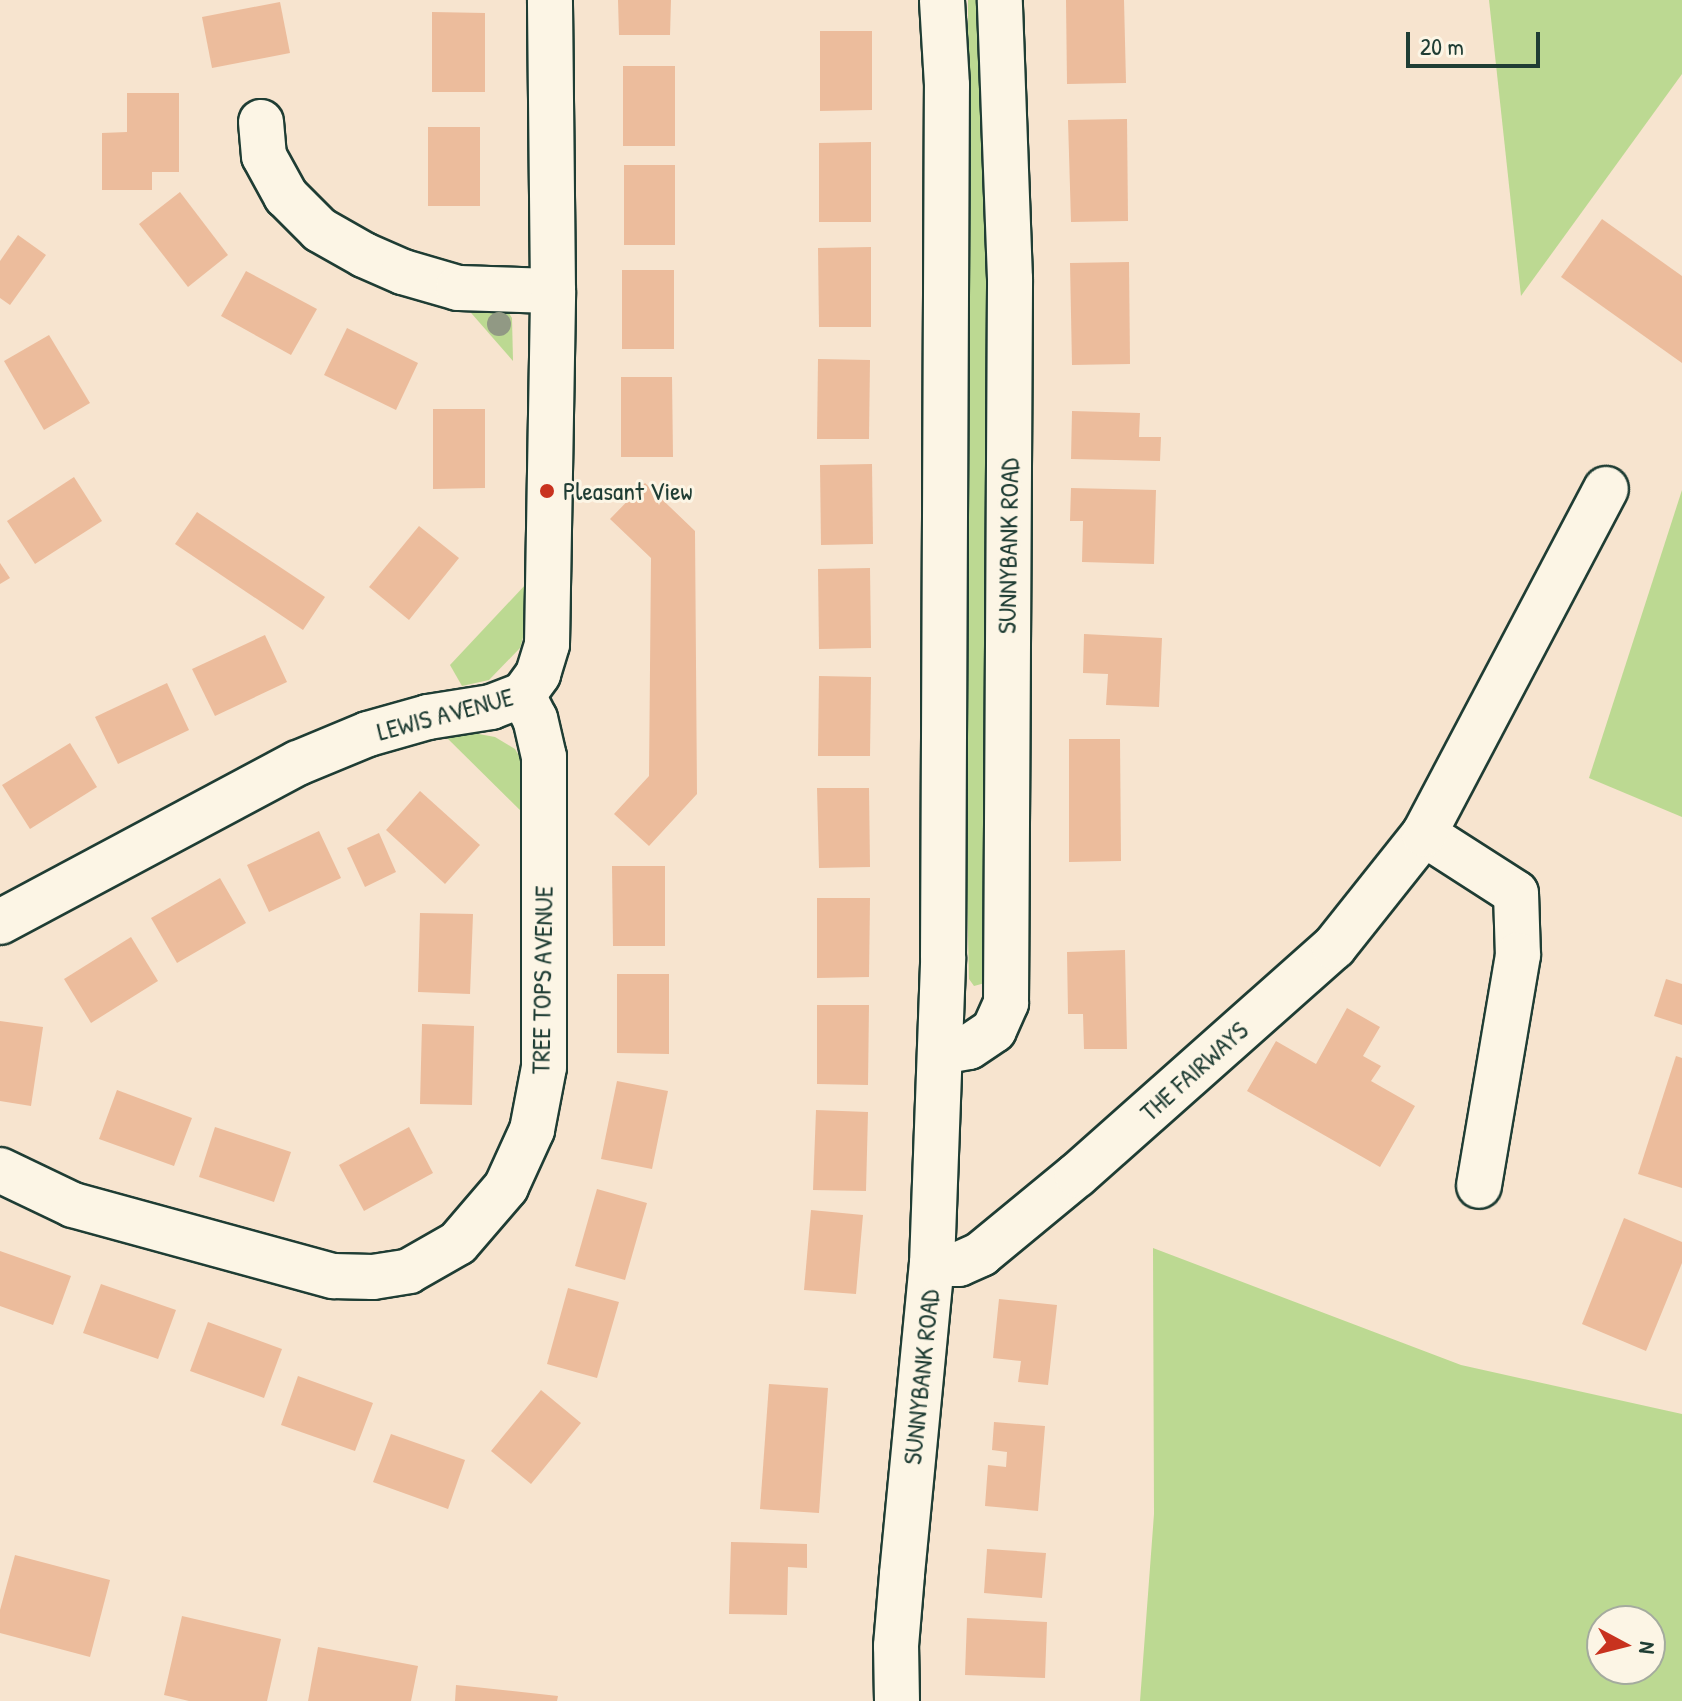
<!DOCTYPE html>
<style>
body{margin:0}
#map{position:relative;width:1682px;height:1701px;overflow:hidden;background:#f7e4cf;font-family:"Patrick Hand",sans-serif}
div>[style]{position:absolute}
.green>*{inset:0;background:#bcd992}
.building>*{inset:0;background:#ecbc9c}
.roads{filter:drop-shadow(2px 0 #1f3d34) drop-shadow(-2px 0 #1f3d34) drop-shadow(0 2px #1f3d34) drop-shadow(0 -2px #1f3d34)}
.minor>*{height:44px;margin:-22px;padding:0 22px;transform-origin:22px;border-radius:22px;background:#fcf5e5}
.trees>*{width:24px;height:24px;margin:-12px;border-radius:50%;background:#919984}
.dots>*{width:22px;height:22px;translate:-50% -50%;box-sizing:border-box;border:4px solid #fcf5e5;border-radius:50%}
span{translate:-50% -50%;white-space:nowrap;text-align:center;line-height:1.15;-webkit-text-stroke:6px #fcf5e5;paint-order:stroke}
.poi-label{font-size:26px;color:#1f3d34}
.left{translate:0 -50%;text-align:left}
.street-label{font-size:26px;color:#1f3d34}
.north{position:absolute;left:1586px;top:1605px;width:80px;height:80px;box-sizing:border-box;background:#fcf5e5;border:2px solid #a4ab9e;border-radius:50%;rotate:97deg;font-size:22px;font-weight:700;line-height:32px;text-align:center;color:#1f3d34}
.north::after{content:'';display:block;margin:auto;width:28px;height:36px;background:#c8321e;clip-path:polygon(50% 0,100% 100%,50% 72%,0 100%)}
.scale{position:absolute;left:1406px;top:32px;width:134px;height:36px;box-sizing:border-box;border:4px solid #1f3d34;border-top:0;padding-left:10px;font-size:24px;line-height:28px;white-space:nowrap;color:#1f3d34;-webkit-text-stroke:6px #fcf5e5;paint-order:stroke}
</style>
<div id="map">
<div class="green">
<div style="clip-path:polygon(968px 0,989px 0,995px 138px,985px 707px,988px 972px,985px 983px,974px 986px,969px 979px,964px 754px,969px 347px)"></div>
<div style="clip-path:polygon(1489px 0,1682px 0,1682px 74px,1521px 296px)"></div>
<div style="clip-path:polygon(465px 306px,505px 307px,512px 318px,513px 361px)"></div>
<div style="clip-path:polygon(1682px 490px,1682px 817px,1589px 778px)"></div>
<div style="clip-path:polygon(527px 583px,527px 624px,520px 648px,489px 680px,462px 686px,450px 665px)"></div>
<div style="clip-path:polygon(468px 732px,495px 737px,515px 749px,525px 766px,527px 817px,444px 735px)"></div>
<div style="clip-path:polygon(evenodd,1153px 1248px,1461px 1365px,1682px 1414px,1682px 1701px,1140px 1701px,1154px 1514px,1153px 1248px,1602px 1621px,1650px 1621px,1650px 1669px,1602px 1669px,1602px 1621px)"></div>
</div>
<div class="building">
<div style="clip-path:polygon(618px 0,671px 0,670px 35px,619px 35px)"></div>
<div style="clip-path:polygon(1066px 0,1124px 0,1126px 83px,1067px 84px)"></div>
<div style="clip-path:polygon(280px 2px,290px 53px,212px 68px,202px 17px)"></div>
<div style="clip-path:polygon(432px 12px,485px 13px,485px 92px,432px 92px)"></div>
<div style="clip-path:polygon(820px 31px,872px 31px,872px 110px,820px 111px)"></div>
<div style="clip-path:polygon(623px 66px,675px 66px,675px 146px,623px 146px)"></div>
<div style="clip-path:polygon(127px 93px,179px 93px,179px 172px,152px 172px,152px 190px,102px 190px,102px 133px,127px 132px)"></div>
<div style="clip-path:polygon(1127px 119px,1128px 221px,1071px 222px,1068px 120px)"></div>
<div style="clip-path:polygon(428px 127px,480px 127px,480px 206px,428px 206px)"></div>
<div style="clip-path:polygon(871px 142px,871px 222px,819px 222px,819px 143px)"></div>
<div style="clip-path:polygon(624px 165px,675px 165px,675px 245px,624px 245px)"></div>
<div style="clip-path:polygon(180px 192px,228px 255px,188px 287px,139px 224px)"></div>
<div style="clip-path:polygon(1602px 219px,1682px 276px,1682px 363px,1561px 277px)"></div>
<div style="clip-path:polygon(18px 235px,46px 255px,10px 305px,0 298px,0 261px)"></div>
<div style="clip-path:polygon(871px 247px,871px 327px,819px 327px,818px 248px)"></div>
<div style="clip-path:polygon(1129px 262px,1130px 364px,1072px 365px,1070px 263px)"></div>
<div style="clip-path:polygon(622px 270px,674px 270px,674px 349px,622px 349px)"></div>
<div style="clip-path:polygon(246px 271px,317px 309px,291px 355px,221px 316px)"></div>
<div style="clip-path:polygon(347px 328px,418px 363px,396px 410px,324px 375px)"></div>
<div style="clip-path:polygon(49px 335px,90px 403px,44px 430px,4px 361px)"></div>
<div style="clip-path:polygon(818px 359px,870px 360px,869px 439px,817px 439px)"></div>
<div style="clip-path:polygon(621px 377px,672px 377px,673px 457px,621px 457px)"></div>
<div style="clip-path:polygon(433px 409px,485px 409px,485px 488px,433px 489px)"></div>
<div style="clip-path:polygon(1072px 411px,1140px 413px,1139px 437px,1161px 437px,1160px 461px,1071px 459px)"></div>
<div style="clip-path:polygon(872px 464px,873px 544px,821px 545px,820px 465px)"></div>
<div style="clip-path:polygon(74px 477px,102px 521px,35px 564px,7px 521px)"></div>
<div style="clip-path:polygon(645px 483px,695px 531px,697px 794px,649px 846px,614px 814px,649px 776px,651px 558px,610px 519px)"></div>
<div style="clip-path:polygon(1071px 488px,1156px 490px,1154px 564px,1082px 562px,1083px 521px,1070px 521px)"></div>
<div style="clip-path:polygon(197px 512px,325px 597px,303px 630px,175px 544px)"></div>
<div style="clip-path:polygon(419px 526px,459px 558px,409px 620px,369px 587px)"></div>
<div style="clip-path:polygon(0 563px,10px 578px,0 584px)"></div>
<div style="clip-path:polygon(870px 568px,871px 648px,819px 649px,818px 569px)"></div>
<div style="clip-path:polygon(1084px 634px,1162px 638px,1159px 707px,1106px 705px,1108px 674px,1083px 673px)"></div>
<div style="clip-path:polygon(265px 635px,287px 682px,215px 716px,192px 669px)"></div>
<div style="clip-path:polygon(819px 676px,871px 677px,870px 756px,818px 756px)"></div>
<div style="clip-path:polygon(167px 683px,189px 730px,118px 764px,95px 717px)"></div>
<div style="clip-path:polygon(1069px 739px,1120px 739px,1121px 861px,1069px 862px)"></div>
<div style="clip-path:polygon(70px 743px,97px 787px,30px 829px,2px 785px)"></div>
<div style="clip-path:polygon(817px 788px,869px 788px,870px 867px,819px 868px)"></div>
<div style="clip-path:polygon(420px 791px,480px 845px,445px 884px,386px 830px)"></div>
<div style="clip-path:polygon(319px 831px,341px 878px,269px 912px,247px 865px)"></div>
<div style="clip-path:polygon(379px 833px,396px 872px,365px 887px,347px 848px)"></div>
<div style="clip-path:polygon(612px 866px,665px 866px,665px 946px,613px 946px)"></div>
<div style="clip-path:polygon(220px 878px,246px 923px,177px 963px,151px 918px)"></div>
<div style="clip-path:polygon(817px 898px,870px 898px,869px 977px,817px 978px)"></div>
<div style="clip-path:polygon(420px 913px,473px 914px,470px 994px,418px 992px)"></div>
<div style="clip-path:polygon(131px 937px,158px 981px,91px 1023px,64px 979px)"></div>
<div style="clip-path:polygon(1125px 950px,1127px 1049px,1084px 1049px,1083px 1014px,1068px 1014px,1067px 952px)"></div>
<div style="clip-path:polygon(617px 974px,669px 974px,669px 1054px,617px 1053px)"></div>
<div style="clip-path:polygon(1666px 979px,1682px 984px,1682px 1025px,1654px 1016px)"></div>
<div style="clip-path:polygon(817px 1005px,869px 1005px,868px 1085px,817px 1084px)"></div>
<div style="clip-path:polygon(1347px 1008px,1380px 1027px,1363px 1056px,1381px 1066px,1371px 1081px,1415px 1106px,1380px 1167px,1247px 1091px,1276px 1041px,1316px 1064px)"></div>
<div style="clip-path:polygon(0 1021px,43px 1027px,31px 1106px,0 1101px)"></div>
<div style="clip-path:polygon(422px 1024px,474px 1026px,472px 1105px,420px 1104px)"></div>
<div style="clip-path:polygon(1676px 1056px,1682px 1058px,1682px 1188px,1638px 1174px)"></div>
<div style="clip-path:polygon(617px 1081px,668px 1091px,652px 1169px,601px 1159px)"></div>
<div style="clip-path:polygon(117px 1090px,192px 1118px,174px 1166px,99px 1139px)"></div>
<div style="clip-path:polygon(816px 1110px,868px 1112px,866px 1191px,813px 1190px)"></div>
<div style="clip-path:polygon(215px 1127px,291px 1152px,274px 1202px,199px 1177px)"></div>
<div style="clip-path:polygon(409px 1127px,433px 1173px,364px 1211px,339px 1165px)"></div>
<div style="clip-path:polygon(597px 1189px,647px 1203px,625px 1280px,575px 1266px)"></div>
<div style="clip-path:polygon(811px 1210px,863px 1215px,856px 1294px,804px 1290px)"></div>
<div style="clip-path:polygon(1624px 1218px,1682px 1242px,1682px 1263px,1646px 1351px,1582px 1324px)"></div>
<div style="clip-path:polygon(0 1251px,71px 1276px,53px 1325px,0 1306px)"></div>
<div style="clip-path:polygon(101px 1284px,176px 1310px,158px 1359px,83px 1333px)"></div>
<div style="clip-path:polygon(568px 1288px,619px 1302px,597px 1378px,547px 1364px)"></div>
<div style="clip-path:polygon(999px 1299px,1057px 1305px,1048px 1385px,1018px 1382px,1021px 1361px,993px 1358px)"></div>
<div style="clip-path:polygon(208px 1322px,282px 1349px,264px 1398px,190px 1371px)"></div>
<div style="clip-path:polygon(298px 1376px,373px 1403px,355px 1451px,281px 1425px)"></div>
<div style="clip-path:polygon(769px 1384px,828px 1388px,819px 1513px,760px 1509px)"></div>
<div style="clip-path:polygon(541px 1390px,581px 1423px,531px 1484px,491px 1451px)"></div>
<div style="clip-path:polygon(994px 1422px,1045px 1426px,1038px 1511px,985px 1506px,988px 1465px,1006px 1467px,1007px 1452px,992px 1450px)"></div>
<div style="clip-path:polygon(391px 1434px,465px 1460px,448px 1509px,373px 1482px)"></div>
<div style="clip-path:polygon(731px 1542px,807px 1544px,807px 1568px,788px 1567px,787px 1615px,729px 1614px)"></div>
<div style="clip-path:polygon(987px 1549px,1046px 1553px,1042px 1598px,984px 1593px)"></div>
<div style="clip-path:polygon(15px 1555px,110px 1580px,90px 1657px,0 1633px,0 1610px)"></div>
<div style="clip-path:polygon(182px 1616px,281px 1639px,267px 1701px,189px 1701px,164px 1695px)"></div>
<div style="clip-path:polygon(967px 1618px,1047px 1622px,1045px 1678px,965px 1675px)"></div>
<div style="clip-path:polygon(318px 1647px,418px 1666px,411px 1701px,308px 1701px)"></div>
<div style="clip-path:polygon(456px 1685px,558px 1696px,557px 1701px,455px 1701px)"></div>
</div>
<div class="roads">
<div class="minor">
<div style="left:261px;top:122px;width:34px;rotate:85deg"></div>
<div style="left:264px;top:156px;width:46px;rotate:61.2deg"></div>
<div style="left:286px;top:196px;width:48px;rotate:45deg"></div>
<div style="left:320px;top:230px;width:51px;rotate:29.6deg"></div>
<div style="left:364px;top:255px;width:43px;rotate:23.6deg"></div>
<div style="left:403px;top:272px;width:57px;rotate:16.2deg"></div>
<div style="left:458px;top:288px;width:95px;rotate:1.8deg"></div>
<div style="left:1424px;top:834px;width:109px;rotate:32.7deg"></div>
<div style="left:1516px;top:893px;width:62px;rotate:88.2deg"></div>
<div style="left:1518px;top:955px;width:234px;rotate:99.6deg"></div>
<div style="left:0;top:922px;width:338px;rotate:-28.1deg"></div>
<div style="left:298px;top:763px;width:76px;rotate:-22.5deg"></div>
<div style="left:368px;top:734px;width:62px;rotate:-15.8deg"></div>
<div style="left:428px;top:717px;width:64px;rotate:-9deg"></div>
<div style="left:491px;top:707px;width:34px;rotate:-21deg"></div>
<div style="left:523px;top:695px;width:26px;rotate:-54deg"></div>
<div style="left:538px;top:674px;width:31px;rotate:-73deg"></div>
<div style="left:547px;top:644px;width:353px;rotate:-89deg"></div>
<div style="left:553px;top:291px;width:291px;rotate:-90.6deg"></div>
<div style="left:940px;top:1052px;width:29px;rotate:-10deg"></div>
<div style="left:969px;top:1047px;width:30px;rotate:-34deg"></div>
<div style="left:994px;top:1030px;width:30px;rotate:-66deg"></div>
<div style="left:1006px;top:1003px;width:724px;rotate:-89.68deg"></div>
<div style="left:1010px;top:279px;width:279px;rotate:-92.1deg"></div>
<div style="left:0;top:1170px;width:81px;rotate:25.6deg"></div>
<div style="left:73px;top:1205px;width:270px;rotate:15.3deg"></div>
<div style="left:333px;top:1276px;width:40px;rotate:1.4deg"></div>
<div style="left:373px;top:1277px;width:36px;rotate:-9deg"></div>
<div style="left:409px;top:1271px;width:56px;rotate:-29.7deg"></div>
<div style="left:458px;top:1243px;width:74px;rotate:-49.4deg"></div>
<div style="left:506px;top:1187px;width:63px;rotate:-65.5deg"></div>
<div style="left:532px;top:1130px;width:64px;rotate:-79.2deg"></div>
<div style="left:544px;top:1067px;width:310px;rotate:-90deg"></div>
<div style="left:544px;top:757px;width:39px;rotate:-103deg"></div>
<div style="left:535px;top:719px;width:27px;rotate:-117deg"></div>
<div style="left:932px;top:1264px;width:27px"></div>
<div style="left:959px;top:1264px;width:24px;rotate:-24deg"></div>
<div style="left:981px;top:1254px;width:124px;rotate:-39.5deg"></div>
<div style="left:1077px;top:1175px;width:344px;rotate:-41.6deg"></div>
<div style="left:1334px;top:947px;width:144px;rotate:-51.5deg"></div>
<div style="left:1424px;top:834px;width:390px;rotate:-62.2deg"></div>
<div style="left:897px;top:1701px;width:55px;rotate:-91deg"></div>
<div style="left:896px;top:1646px;width:72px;rotate:-85.2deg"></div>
<div style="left:902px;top:1574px;width:311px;rotate:-84.5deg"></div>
<div style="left:932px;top:1264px;width:307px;rotate:-87.9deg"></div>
<div style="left:943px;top:957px;width:872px;rotate:-89.74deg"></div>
<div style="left:947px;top:85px;width:85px;rotate:-93.4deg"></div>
</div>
</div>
<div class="trees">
<div style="left:499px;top:324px"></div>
</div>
<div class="dots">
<div style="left:547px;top:491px;background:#c8321e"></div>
</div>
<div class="poi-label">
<span class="left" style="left:563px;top:491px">Pleasant View</span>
</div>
<div class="street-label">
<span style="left:1008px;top:546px;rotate:-89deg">SUNNYBANK ROAD</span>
<span style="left:445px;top:714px;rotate:-15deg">LEWIS AVENUE</span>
<span style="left:542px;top:980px;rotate:-89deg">TREE TOPS AVENUE</span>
<span style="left:1194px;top:1071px;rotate:-42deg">THE FAIRWAYS</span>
<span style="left:921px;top:1377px;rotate:-84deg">SUNNYBANK ROAD</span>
</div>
<div class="north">N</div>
<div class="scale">20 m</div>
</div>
